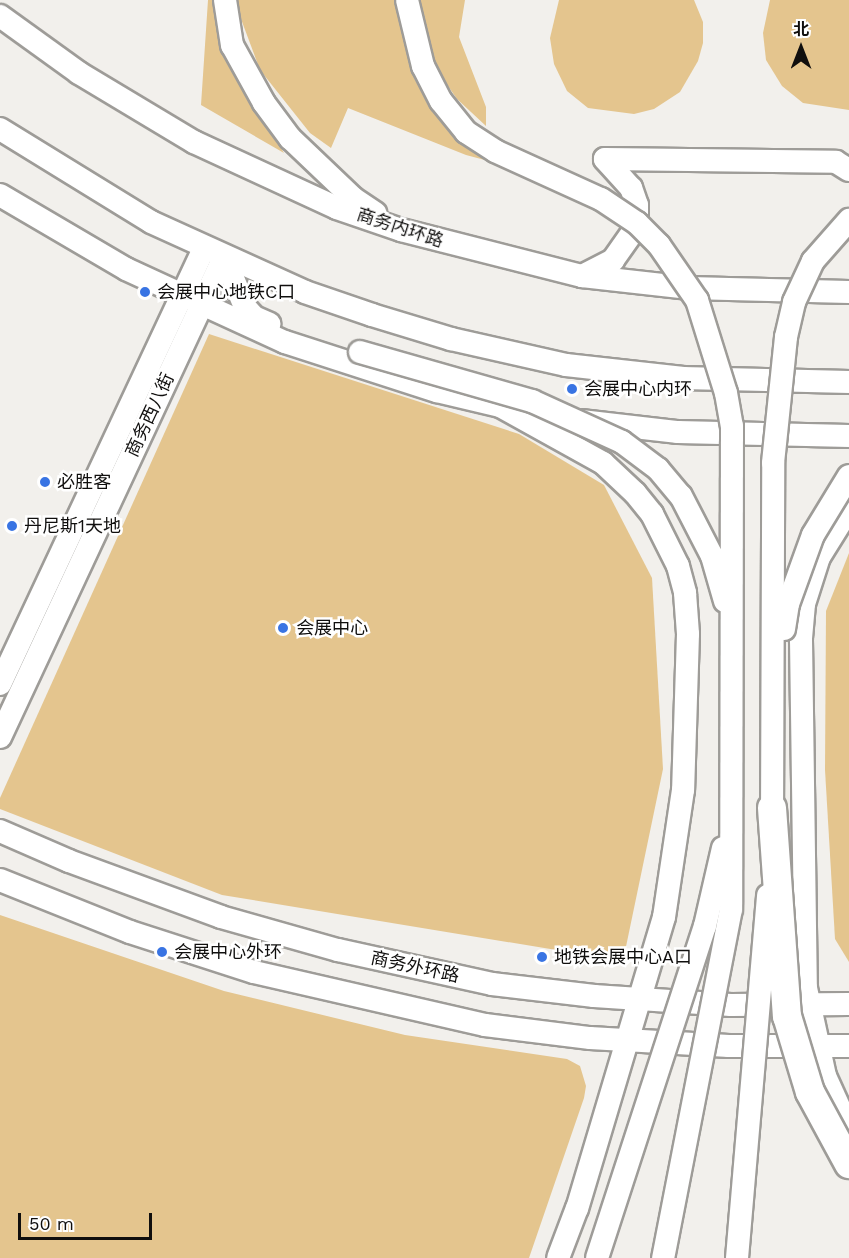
<!DOCTYPE html>
<meta charset="utf-8">
<style>
body{margin:0}
#map{position:relative;width:849px;height:1258px;overflow:hidden;background:#f2f0ec;font-family:"Work Sans","Noto Sans SC",sans-serif}
div>[style]{position:absolute}
.green>*{inset:0;background:#e4c58e}
.roads{filter:drop-shadow(2px 0 #9e9c98) drop-shadow(-2px 0 #9e9c98) drop-shadow(0 2px #9e9c98) drop-shadow(0 -2px #9e9c98)}
.minor>*{height:22px;margin:-11px;padding:0 11px;transform-origin:11px;border-radius:11px;background:#fff}
.bridges{filter:drop-shadow(2px 0 #9e9c98) drop-shadow(-2px 0 #9e9c98) drop-shadow(0 2px #9e9c98) drop-shadow(0 -2px #9e9c98)}
.minor-bridge>*{height:22px;margin:-11px;padding:0 11px;transform-origin:11px;border-radius:11px;background:#fff}
.major-bridge>*{height:28px;margin:-14px;padding:0 14px;transform-origin:14px;border-radius:14px;background:#fff}
.dots>*{width:16px;height:16px;translate:-50% -50%;box-sizing:border-box;border:3px solid #fff;border-radius:50%}
span{translate:-50% -50%;white-space:nowrap;text-align:center;line-height:1.15;-webkit-text-stroke:5px #fff;paint-order:stroke}
.street-label{font-size:18px;color:#100f0e}
.poi-label{font-size:18px;color:#100f0e}
.left{translate:0 -50%;text-align:left}
.north{position:absolute;left:771px;top:18px;width:60px;height:60px;-webkit-text-stroke:4px #fff;paint-order:stroke;rotate:0deg;font-size:16px;font-weight:700;line-height:24px;text-align:center;color:#100f0e}
.north::after{content:'';display:block;margin:auto;width:21px;height:27px;background:#100f0e;clip-path:polygon(50% 0,100% 100%,50% 72%,0 100%)}
.scale{position:absolute;left:18px;top:1213px;width:134px;height:27px;box-sizing:border-box;border:3px solid #100f0e;border-top:0;padding-left:8px;font-size:18px;line-height:21px;white-space:nowrap;color:#100f0e;-webkit-text-stroke:4px #fff;paint-order:stroke}
</style>
<div id="map">
<div class="green">
<div style="clip-path:polygon(208px 0,218px 0,219px 41px,284px 153px,201px 105px)"></div>
<div style="clip-path:polygon(237px 0,394px 0,415px 80px,443px 122px,496px 163px,466px 155px,348px 108px,331px 148px,310px 133px,260px 70px,238px 11px)"></div>
<div style="clip-path:polygon(419px 0,465px 0,459px 37px,486px 107px,486px 126px,457px 99px,437px 70px)"></div>
<div style="clip-path:polygon(559px 0,694px 0,703px 22px,703px 43px,698px 61px,680px 92px,654px 109px,634px 114px,588px 108px,567px 91px,554px 64px,550px 38px)"></div>
<div style="clip-path:polygon(770px 0,849px 0,849px 110px,803px 103px,782px 86px,766px 60px,763px 33px)"></div>
<div style="clip-path:polygon(209px 334px,519px 434px,604px 485px,652px 578px,663px 769px,623px 961px,222px 895px,0 809px,0 798px)"></div>
<div style="clip-path:polygon(849px 553px,849px 962px,835px 939px,825px 770px,826px 611px)"></div>
<div style="clip-path:polygon(0 915px,224px 991px,405px 1035px,567px 1059px,580px 1066px,586px 1086px,584px 1098px,529px 1258px,0 1258px)"></div>
</div>
<div class="roads">
<div class="minor">
<div style="left:225px;top:0;width:46px;rotate:81.2deg"></div>
<div style="left:232px;top:45px;width:66px;rotate:61.1deg"></div>
<div style="left:264px;top:103px;width:44px;rotate:53.4deg"></div>
<div style="left:290px;top:138px;width:87px;rotate:43.6deg"></div>
<div style="left:353px;top:198px;width:27px;rotate:34deg"></div>
<div style="left:0;top:16px;width:97px;rotate:35.8deg"></div>
<div style="left:79px;top:73px;width:134px;rotate:31deg"></div>
<div style="left:194px;top:142px;width:157px;rotate:24.8deg"></div>
<div style="left:337px;top:208px;width:68px;rotate:19deg"></div>
<div style="left:401px;top:230px;width:187px;rotate:14.3deg"></div>
<div style="left:582px;top:276px;width:108px;rotate:6.4deg"></div>
<div style="left:689px;top:288px;width:160px;rotate:1.4deg"></div>
<div style="left:0;top:129px;width:177px;rotate:31.6deg"></div>
<div style="left:151px;top:222px;width:169px;rotate:24.4deg"></div>
<div style="left:305px;top:292px;width:71px;rotate:18.9deg"></div>
<div style="left:372px;top:315px;width:83px;rotate:16.9deg"></div>
<div style="left:451px;top:339px;width:118px;rotate:12.7deg"></div>
<div style="left:566px;top:365px;width:118px;rotate:6.3deg"></div>
<div style="left:683px;top:378px;width:166px;rotate:1.4deg"></div>
<div style="left:605px;top:159px;width:231px;rotate:0.7deg"></div>
<div style="left:836px;top:162px;width:15px;rotate:32deg"></div>
<div style="left:0;top:195px;width:146px;rotate:30.4deg"></div>
<div style="left:126px;top:269px;width:175px;rotate:24.7deg"></div>
<div style="left:285px;top:342px;width:160px;rotate:17.9deg"></div>
<div style="left:437px;top:391px;width:78px;rotate:13.3deg"></div>
<div style="left:224px;top:257px;width:54px;rotate:67.2deg"></div>
<div style="left:245px;top:307px;width:13px;rotate:48deg"></div>
<div style="left:254px;top:317px;width:17px;rotate:24deg"></div>
<div style="left:582px;top:276px;width:35px;rotate:-27deg"></div>
<div style="left:613px;top:260px;width:42px;rotate:-54.8deg"></div>
<div style="left:637px;top:226px;width:21px;rotate:-90deg"></div>
<div style="left:637px;top:205px;width:18px;rotate:-109deg"></div>
<div style="left:631px;top:188px;width:39px;rotate:-132deg"></div>
<div style="left:500px;top:406px;width:118px;rotate:29deg"></div>
<div style="left:603px;top:463px;width:44px;rotate:43.2deg"></div>
<div style="left:635px;top:493px;width:27px;rotate:51deg"></div>
<div style="left:652px;top:514px;width:58px;rotate:63.4deg"></div>
<div style="left:678px;top:566px;width:28px;rotate:75deg"></div>
<div style="left:685px;top:593px;width:41px;rotate:85.8deg"></div>
<div style="left:688px;top:634px;width:156px;rotate:91.8deg"></div>
<div style="left:683px;top:790px;width:128px;rotate:98.5deg"></div>
<div style="left:664px;top:917px;width:304px;rotate:106.6deg"></div>
<div style="left:577px;top:1208px;width:53px;rotate:110.8deg"></div>
<div style="left:581px;top:421px;width:98px;rotate:6.5deg"></div>
<div style="left:678px;top:432px;width:171px;rotate:1.3deg"></div>
<div style="left:849px;top:509px;width:57px;rotate:122deg"></div>
<div style="left:819px;top:557px;width:49px;rotate:107.7deg"></div>
<div style="left:804px;top:604px;width:36px;rotate:95deg"></div>
<div style="left:801px;top:640px;width:348px;rotate:89.2deg"></div>
<div style="left:806px;top:988px;width:90px;rotate:77.8deg"></div>
<div style="left:825px;top:1076px;width:58px;rotate:65.6deg"></div>
<div style="left:0;top:684px;width:481px;rotate:-64.9deg"></div>
<div style="left:0;top:737px;width:530px;rotate:-64.98deg"></div>
<div style="left:0;top:831px;width:75px;rotate:23.5deg"></div>
<div style="left:69px;top:861px;width:162px;rotate:20.2deg"></div>
<div style="left:221px;top:917px;width:122px;rotate:15.8deg"></div>
<div style="left:338px;top:950px;width:158px;rotate:12.4deg"></div>
<div style="left:492px;top:984px;width:103px;rotate:6.7deg"></div>
<div style="left:594px;top:996px;width:137px;rotate:3.8deg"></div>
<div style="left:731px;top:1005px;width:118px;rotate:-0.5deg"></div>
<div style="left:0;top:880px;width:140px;rotate:21.8deg"></div>
<div style="left:130px;top:932px;width:130px;rotate:17.9deg"></div>
<div style="left:254px;top:972px;width:237px;rotate:12.9deg"></div>
<div style="left:485px;top:1025px;width:106px;rotate:7.1deg"></div>
<div style="left:590px;top:1038px;width:139px;rotate:3.3deg"></div>
<div style="left:729px;top:1046px;width:120px"></div>
</div>
</div>
<div class="bridges">
<div class="minor-bridge">
<div style="left:407px;top:0;width:68px;rotate:76.4deg"></div>
<div style="left:423px;top:66px;width:39px;rotate:63deg"></div>
<div style="left:441px;top:101px;width:40px;rotate:51deg"></div>
<div style="left:466px;top:132px;width:35px;rotate:33deg"></div>
<div style="left:495px;top:151px;width:116px;rotate:24.4deg"></div>
<div style="left:601px;top:199px;width:43px;rotate:33.7deg"></div>
<div style="left:637px;top:223px;width:31px;rotate:45deg"></div>
<div style="left:659px;top:245px;width:67px;rotate:55.4deg"></div>
<div style="left:697px;top:300px;width:97px;rotate:72.7deg"></div>
<div style="left:726px;top:393px;width:34px;rotate:80deg"></div>
<div style="left:732px;top:426px;width:483px;rotate:90.1deg"></div>
<div style="left:731px;top:909px;width:356px;rotate:101deg"></div>
<div style="left:360px;top:352px;width:179px;rotate:15.9deg"></div>
<div style="left:532px;top:401px;width:99px;rotate:24.5deg"></div>
<div style="left:622px;top:442px;width:45px;rotate:36.9deg"></div>
<div style="left:658px;top:469px;width:35px;rotate:50deg"></div>
<div style="left:681px;top:496px;width:68px;rotate:62.7deg"></div>
<div style="left:712px;top:556px;width:47px;rotate:73.9deg"></div>
<div style="left:784px;top:629px;width:25px;rotate:-81deg"></div>
<div style="left:788px;top:604px;width:73px;rotate:-70.1deg"></div>
<div style="left:813px;top:535px;width:69px;rotate:-58.6deg"></div>
<div style="left:772px;top:823px;width:360px;rotate:-89.8deg"></div>
<div style="left:773px;top:463px;width:127px;rotate:-84.1deg"></div>
<div style="left:786px;top:337px;width:36px;rotate:-77deg"></div>
<div style="left:794px;top:302px;width:45px;rotate:-65.1deg"></div>
<div style="left:813px;top:261px;width:55px;rotate:-48.7deg"></div>
<div style="left:597px;top:1258px;width:349px;rotate:-72deg"></div>
<div style="left:705px;top:926px;width:80px;rotate:-77deg"></div>
<div style="left:737px;top:1258px;width:364px;rotate:-85.1deg"></div>
</div>
<div class="major-bridge">
<div style="left:772px;top:808px;width:209px;rotate:85.9deg"></div>
<div style="left:787px;top:1016px;width:79px;rotate:73.2deg"></div>
<div style="left:810px;top:1092px;width:82px;rotate:61.6deg"></div>
</div>
</div>
<div class="dots">
<div style="left:145px;top:292px;background:#3974e3"></div>
<div style="left:572px;top:389px;background:#3974e3"></div>
<div style="left:45px;top:482px;background:#3974e3"></div>
<div style="left:12px;top:526px;background:#3974e3"></div>
<div style="left:283px;top:628px;background:#3974e3"></div>
<div style="left:162px;top:952px;background:#3974e3"></div>
<div style="left:542px;top:957px;background:#3974e3"></div>
</div>
<div class="street-label">
<span style="left:400px;top:228px;rotate:18deg">商务内环路</span>
<span style="left:150px;top:415px;rotate:-65deg">商务西八街</span>
<span style="left:415px;top:967px;rotate:12deg">商务外环路</span>
</div>
<div class="poi-label">
<span class="left" style="left:157px;top:292px">会展中心地铁C口</span>
<span class="left" style="left:584px;top:389px">会展中心内环</span>
<span class="left" style="left:57px;top:482px">必胜客</span>
<span class="left" style="left:24px;top:526px">丹尼斯1天地</span>
<span class="left" style="left:296px;top:628px">会展中心</span>
<span class="left" style="left:174px;top:952px">会展中心外环</span>
<span class="left" style="left:554px;top:957px">地铁会展中心A口</span>
</div>
<div class="north">北</div>
<div class="scale">50 m</div>
</div>
